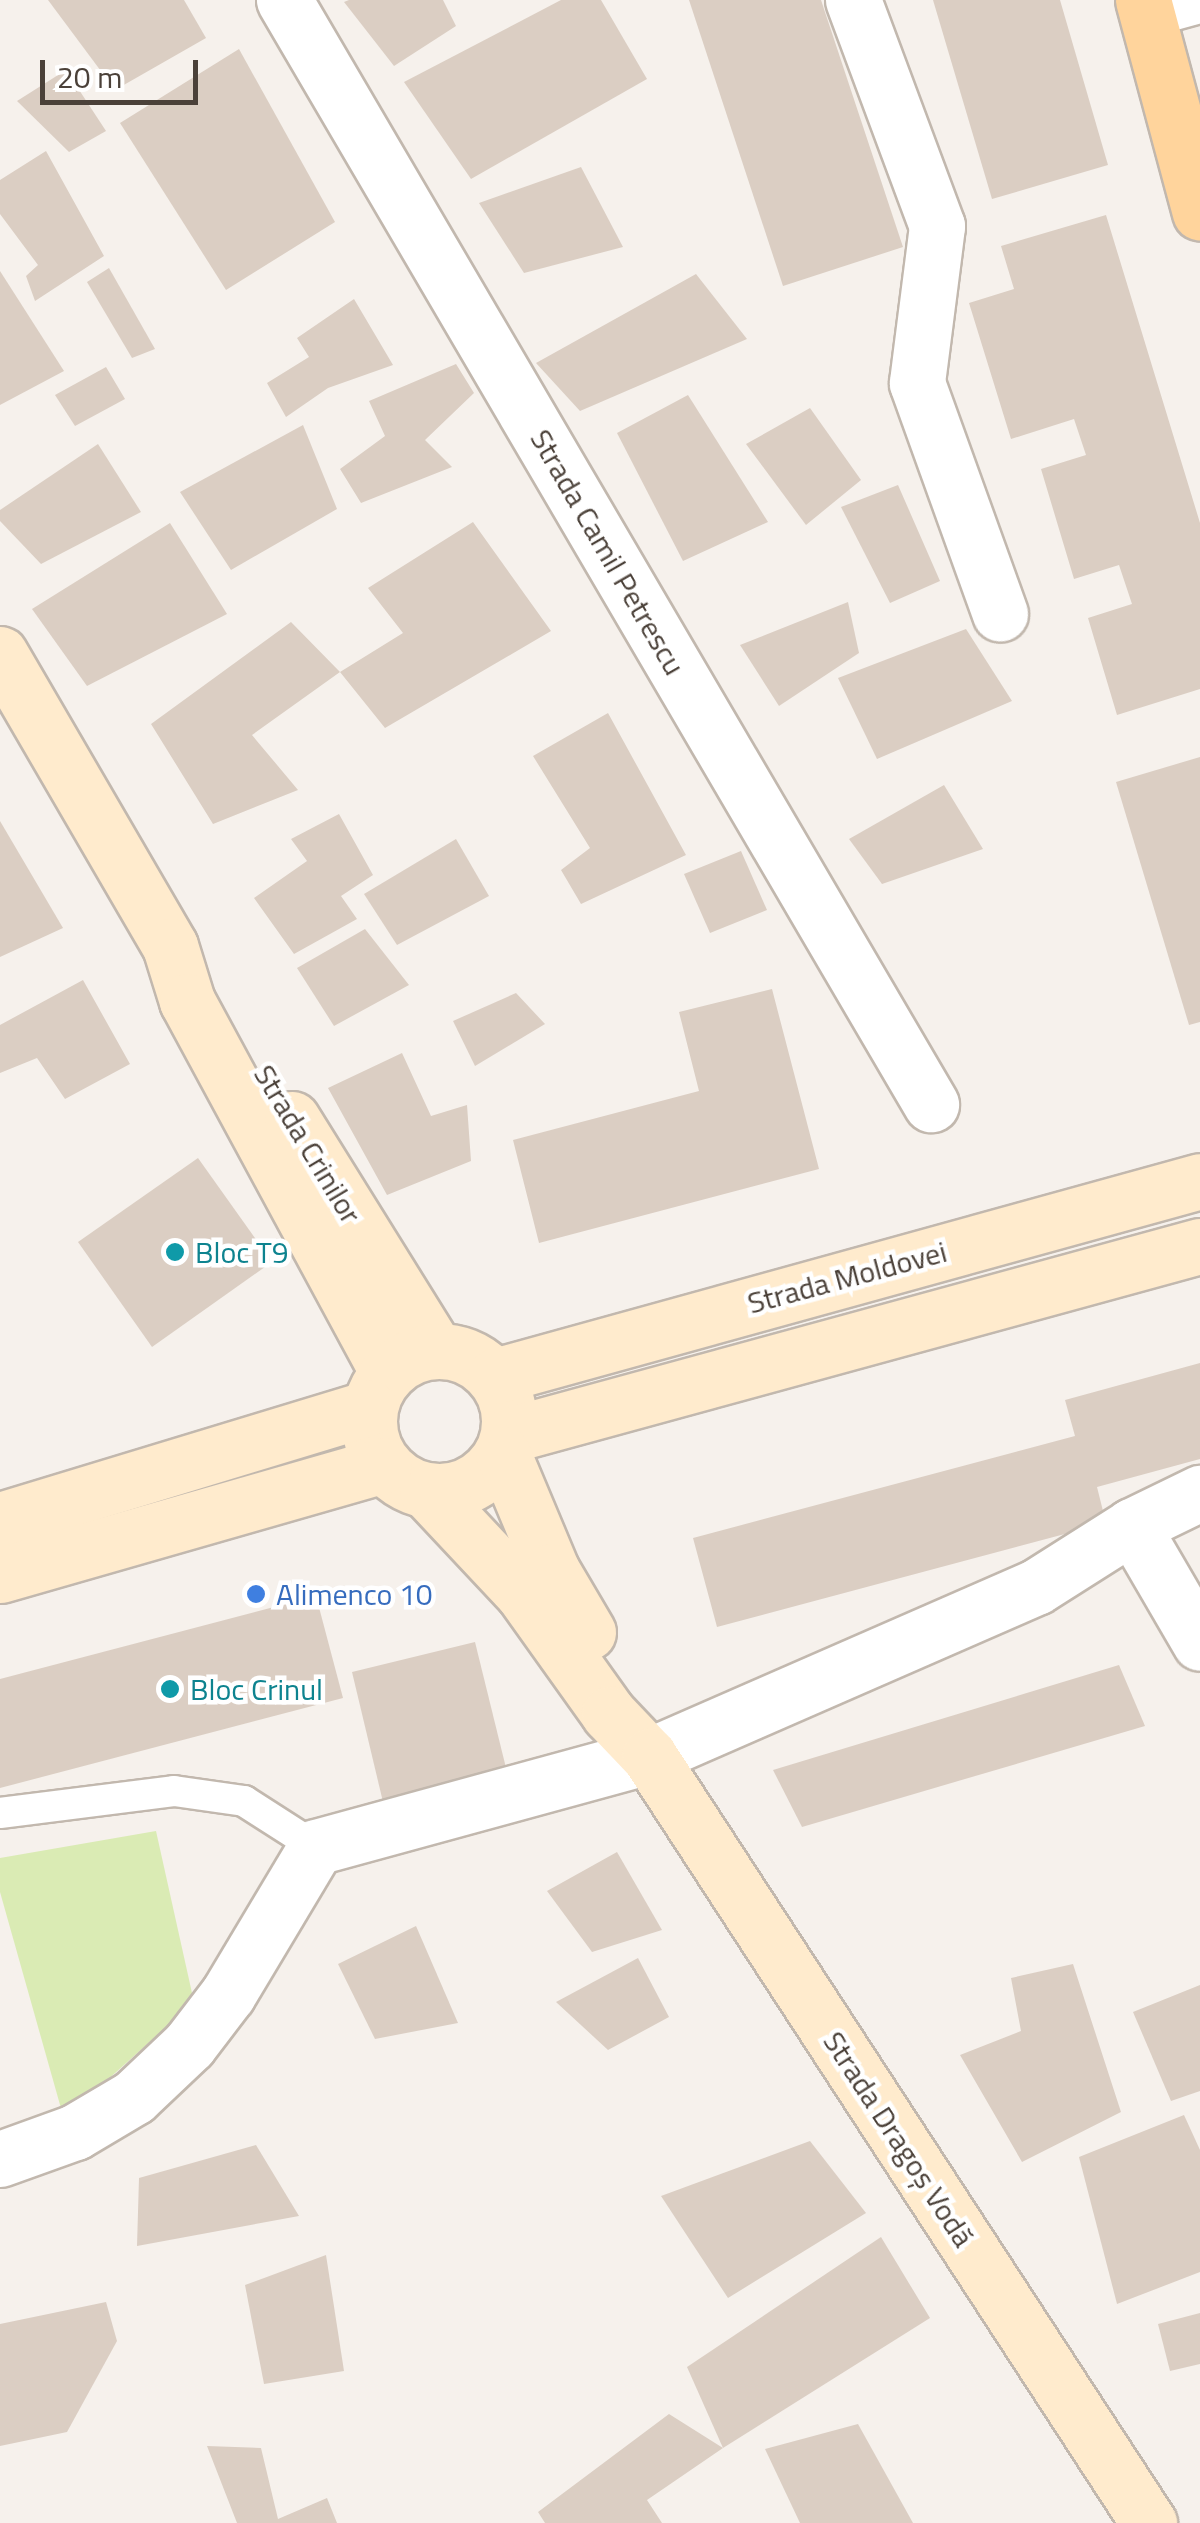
<!DOCTYPE html>
<meta charset="utf-8">
<style>
body{margin:0}
#map{position:relative;width:1200px;height:2523px;overflow:hidden;background:#f6f1ec;font-family:"Titillium Web",sans-serif}
div>[style]{position:absolute}
.green>*{inset:0;background:#daebb4}
.building>*{inset:0;background:#dbcec3}
.roads{filter:drop-shadow(2px 0 #c2b8ae) drop-shadow(-2px 0 #c2b8ae) drop-shadow(0 2px #c2b8ae) drop-shadow(0 -2px #c2b8ae)}
.lane>*{height:30px;margin:-15px;padding:0 15px;transform-origin:15px;border-radius:15px;background:#fff}
.street>*{height:55px;margin:-27.5px;padding:0 27.5px;transform-origin:27.5px;border-radius:27.5px;background:#fff}
.secondary>*{height:55px;margin:-27.5px;padding:0 27.5px;transform-origin:27.5px;border-radius:27.5px;background:#ffebcd}
.secondary>.ring{margin:-27.5px;padding:0;box-sizing:content-box;background:none;border:55px solid #ffebcd;border-radius:50%}
.primary>*{height:55px;margin:-27.5px;padding:0 27.5px;transform-origin:27.5px;border-radius:27.5px;background:#ffd49c}
.dots>*{width:28px;height:28px;translate:-50% -50%;box-sizing:border-box;border:5px solid #fff;border-radius:50%}
span{translate:-50% -50%;white-space:nowrap;text-align:center;line-height:1.15;-webkit-text-stroke:9px #fff;paint-order:stroke}
.street-label{font-size:30px;color:#4b4139}
.culture-label{font-size:30px;color:#0d838f}
.left{translate:0 -50%;text-align:left}
.shop-label{font-size:30px;color:#366cbe}
.scale{position:absolute;left:40px;top:60px;width:158px;height:45px;box-sizing:border-box;border:5px solid #4b4139;border-top:0;padding-left:12px;font-size:30px;line-height:35px;white-space:nowrap;color:#4b4139;-webkit-text-stroke:8px #fff;paint-order:stroke}
</style>
<div id="map">
<div class="green">
<div style="clip-path:polygon(156px 1831px,194px 2002px,64px 2119px,0 1892px,0 1858px)"></div>
</div>
<div class="building">
<div style="clip-path:polygon(48px 0,184px 0,206px 38px,115px 90px)"></div>
<div style="clip-path:polygon(349px 0,443px 0,456px 26px,394px 66px,344px 2px)"></div>
<div style="clip-path:polygon(561px 0,601px 0,647px 79px,471px 179px,404px 82px)"></div>
<div style="clip-path:polygon(689px 0,821px 0,903px 247px,783px 286px)"></div>
<div style="clip-path:polygon(933px 0,1060px 0,1108px 165px,992px 199px)"></div>
<div style="clip-path:polygon(239px 49px,335px 222px,226px 290px,120px 123px)"></div>
<div style="clip-path:polygon(66px 70px,106px 131px,69px 152px,17px 101px)"></div>
<div style="clip-path:polygon(46px 151px,104px 256px,35px 301px,26px 276px,38px 265px,0 214px,0 180px)"></div>
<div style="clip-path:polygon(581px 167px,623px 247px,524px 273px,479px 203px)"></div>
<div style="clip-path:polygon(1106px 215px,1200px 523px,1200px 689px,1117px 715px,1088px 618px,1132px 604px,1119px 565px,1074px 579px,1041px 469px,1086px 455px,1074px 419px,1011px 439px,969px 303px,1014px 289px,1001px 246px)"></div>
<div style="clip-path:polygon(109px 268px,155px 349px,132px 358px,87px 282px)"></div>
<div style="clip-path:polygon(0 271px,64px 371px,0 405px)"></div>
<div style="clip-path:polygon(696px 274px,747px 339px,580px 411px,536px 363px)"></div>
<div style="clip-path:polygon(354px 299px,393px 365px,328px 388px,286px 417px,267px 383px,309px 357px,297px 338px)"></div>
<div style="clip-path:polygon(456px 364px,474px 393px,425px 440px,452px 467px,361px 503px,340px 469px,385px 436px,369px 401px)"></div>
<div style="clip-path:polygon(106px 367px,125px 399px,75px 426px,55px 395px)"></div>
<div style="clip-path:polygon(688px 395px,768px 522px,683px 561px,617px 433px)"></div>
<div style="clip-path:polygon(810px 408px,861px 480px,806px 525px,746px 444px)"></div>
<div style="clip-path:polygon(303px 425px,337px 509px,231px 570px,180px 492px)"></div>
<div style="clip-path:polygon(98px 444px,141px 512px,41px 564px,0 521px,0 510px)"></div>
<div style="clip-path:polygon(898px 485px,940px 581px,890px 603px,841px 507px)"></div>
<div style="clip-path:polygon(473px 522px,551px 631px,385px 728px,340px 672px,403px 633px,368px 588px)"></div>
<div style="clip-path:polygon(170px 523px,227px 614px,87px 686px,32px 609px)"></div>
<div style="clip-path:polygon(848px 602px,859px 653px,779px 706px,740px 645px)"></div>
<div style="clip-path:polygon(291px 622px,340px 672px,252px 735px,298px 790px,213px 824px,151px 724px)"></div>
<div style="clip-path:polygon(966px 629px,1012px 701px,877px 759px,838px 678px)"></div>
<div style="clip-path:polygon(608px 713px,686px 855px,581px 904px,561px 870px,590px 848px,533px 756px)"></div>
<div style="clip-path:polygon(1200px 757px,1200px 1022px,1189px 1025px,1116px 782px)"></div>
<div style="clip-path:polygon(944px 785px,983px 849px,882px 884px,849px 839px)"></div>
<div style="clip-path:polygon(339px 814px,373px 875px,341px 896px,357px 919px,294px 954px,254px 898px,307px 861px,291px 839px)"></div>
<div style="clip-path:polygon(0 821px,63px 928px,0 957px)"></div>
<div style="clip-path:polygon(456px 839px,489px 896px,397px 945px,364px 894px)"></div>
<div style="clip-path:polygon(741px 851px,767px 910px,710px 933px,684px 874px)"></div>
<div style="clip-path:polygon(365px 929px,409px 985px,334px 1026px,297px 968px)"></div>
<div style="clip-path:polygon(83px 980px,130px 1064px,65px 1099px,37px 1058px,0 1073px,0 1025px)"></div>
<div style="clip-path:polygon(772px 989px,819px 1169px,539px 1243px,513px 1140px,699px 1091px,679px 1012px)"></div>
<div style="clip-path:polygon(516px 993px,545px 1024px,475px 1066px,453px 1021px)"></div>
<div style="clip-path:polygon(402px 1053px,431px 1116px,467px 1105px,471px 1161px,387px 1195px,328px 1088px)"></div>
<div style="clip-path:polygon(198px 1158px,272px 1262px,152px 1347px,78px 1242px)"></div>
<div style="clip-path:polygon(1200px 1363px,1200px 1459px,1097px 1487px,1106px 1523px,717px 1627px,693px 1538px,1075px 1436px,1065px 1400px)"></div>
<div style="clip-path:polygon(316px 1596px,343px 1698px,0 1788px,0 1679px)"></div>
<div style="clip-path:polygon(475px 1642px,507px 1772px,383px 1802px,352px 1672px)"></div>
<div style="clip-path:polygon(1119px 1665px,1145px 1726px,802px 1827px,773px 1770px)"></div>
<div style="clip-path:polygon(617px 1852px,662px 1930px,592px 1952px,547px 1891px)"></div>
<div style="clip-path:polygon(416px 1926px,458px 2023px,375px 2039px,338px 1964px)"></div>
<div style="clip-path:polygon(638px 1958px,669px 2017px,608px 2050px,556px 2002px)"></div>
<div style="clip-path:polygon(1073px 1964px,1121px 2112px,1022px 2162px,960px 2055px,1021px 2031px,1011px 1978px)"></div>
<div style="clip-path:polygon(1200px 1985px,1200px 2091px,1171px 2101px,1133px 2012px)"></div>
<div style="clip-path:polygon(1184px 2115px,1200px 2150px,1200px 2272px,1117px 2304px,1079px 2157px)"></div>
<div style="clip-path:polygon(810px 2141px,866px 2213px,728px 2298px,661px 2196px)"></div>
<div style="clip-path:polygon(256px 2145px,299px 2216px,137px 2246px,139px 2178px)"></div>
<div style="clip-path:polygon(881px 2237px,930px 2318px,723px 2448px,687px 2367px)"></div>
<div style="clip-path:polygon(326px 2255px,344px 2371px,264px 2384px,245px 2285px)"></div>
<div style="clip-path:polygon(106px 2302px,117px 2341px,67px 2432px,0 2446px,0 2324px)"></div>
<div style="clip-path:polygon(1200px 2313px,1200px 2364px,1170px 2371px,1158px 2324px)"></div>
<div style="clip-path:polygon(669px 2414px,723px 2448px,647px 2500px,662px 2523px,545px 2523px,538px 2512px)"></div>
<div style="clip-path:polygon(858px 2424px,913px 2523px,800px 2523px,765px 2449px)"></div>
<div style="clip-path:polygon(207px 2446px,261px 2448px,278px 2519px,327px 2498px,337px 2523px,237px 2523px)"></div>
</div>
<div class="roads">
<div class="lane">
<div style="left:1149px;top:22px;width:53px;rotate:-15.4deg"></div>
<div style="left:0;top:1813px;width:175px;rotate:-7.2deg"></div>
<div style="left:174px;top:1791px;width:71px;rotate:8.1deg"></div>
<div style="left:244px;top:1801px;width:85px;rotate:32.6deg"></div>
</div>
<div class="street">
<div style="left:284px;top:0;width:1280px;rotate:59.63deg"></div>
<div style="left:853px;top:0;width:241px;rotate:69.6deg"></div>
<div style="left:937px;top:226px;width:158px;rotate:97.3deg"></div>
<div style="left:917px;top:383px;width:245px;rotate:70.2deg"></div>
<div style="left:1132px;top:1526px;width:135px;rotate:59.8deg"></div>
<div style="left:0;top:2159px;width:80px;rotate:-19.8deg"></div>
<div style="left:75px;top:2132px;width:69px;rotate:-30.7deg"></div>
<div style="left:134px;top:2097px;width:76px;rotate:-43.4deg"></div>
<div style="left:189px;top:2045px;width:64px;rotate:-52.6deg"></div>
<div style="left:228px;top:1994px;width:171px;rotate:-59.1deg"></div>
<div style="left:316px;top:1847px;width:345px;rotate:-15.3deg"></div>
<div style="left:649px;top:1756px;width:422px;rotate:-23.6deg"></div>
<div style="left:1036px;top:1587px;width:114px;rotate:-32.4deg"></div>
<div style="left:1132px;top:1526px;width:76px;rotate:-25.9deg"></div>
</div>
<div class="secondary">
<div style="left:0;top:654px;width:338px;rotate:59.8deg"></div>
<div style="left:170px;top:946px;width:58px;rotate:72.8deg"></div>
<div style="left:187px;top:1001px;width:422px;rotate:61.6deg"></div>
<div style="left:292px;top:1119px;width:272px;rotate:58.1deg"></div>
<div class="ring" style="left:369px;top:1351px;width:85px;height:85px"></div>
<div style="left:495px;top:1376px;width:731px;rotate:-15.46deg"></div>
<div style="left:509px;top:1435px;width:716px;rotate:-15.3deg"></div>
<div style="left:503px;top:1454px;width:127px;rotate:67.3deg"></div>
<div style="left:552px;top:1571px;width:71px;rotate:59.5deg"></div>
<div style="left:427px;top:1491px;width:139px;rotate:46.8deg"></div>
<div style="left:522px;top:1592px;width:150px;rotate:54.5deg"></div>
<div style="left:609px;top:1714px;width:58px;rotate:46.4deg"></div>
<div style="left:649px;top:1756px;width:916px;rotate:56.9deg"></div>
<div style="left:0;top:1520px;width:386px;rotate:-16.9deg"></div>
<div style="left:0;top:1575px;width:399px;rotate:-16deg"></div>
</div>
<div class="primary">
<div style="left:1143px;top:0;width:220px;rotate:75deg"></div>
</div>
</div>
<div class="dots">
<div style="left:175px;top:1252px;background:#0f9aa8"></div>
<div style="left:256px;top:1594px;background:#3f7fe0"></div>
<div style="left:170px;top:1689px;background:#0f9aa8"></div>
</div>
<div class="street-label">
<span style="left:608px;top:552px;rotate:60deg">Strada Camil Petrescu</span>
<span style="left:308px;top:1144px;rotate:59deg">Strada Crinilor</span>
<span style="left:847px;top:1277px;rotate:-15deg">Strada Moldovei</span>
<span style="left:899px;top:2139px;rotate:57deg">Strada Dragoș Vodă</span>
</div>
<div class="culture-label">
<span class="left" style="left:195px;top:1252px">Bloc T9</span>
<span class="left" style="left:190px;top:1689px">Bloc Crinul</span>
</div>
<div class="shop-label">
<span class="left" style="left:276px;top:1594px">Alimenco 10</span>
</div>
<div class="scale">20 m</div>
</div>
